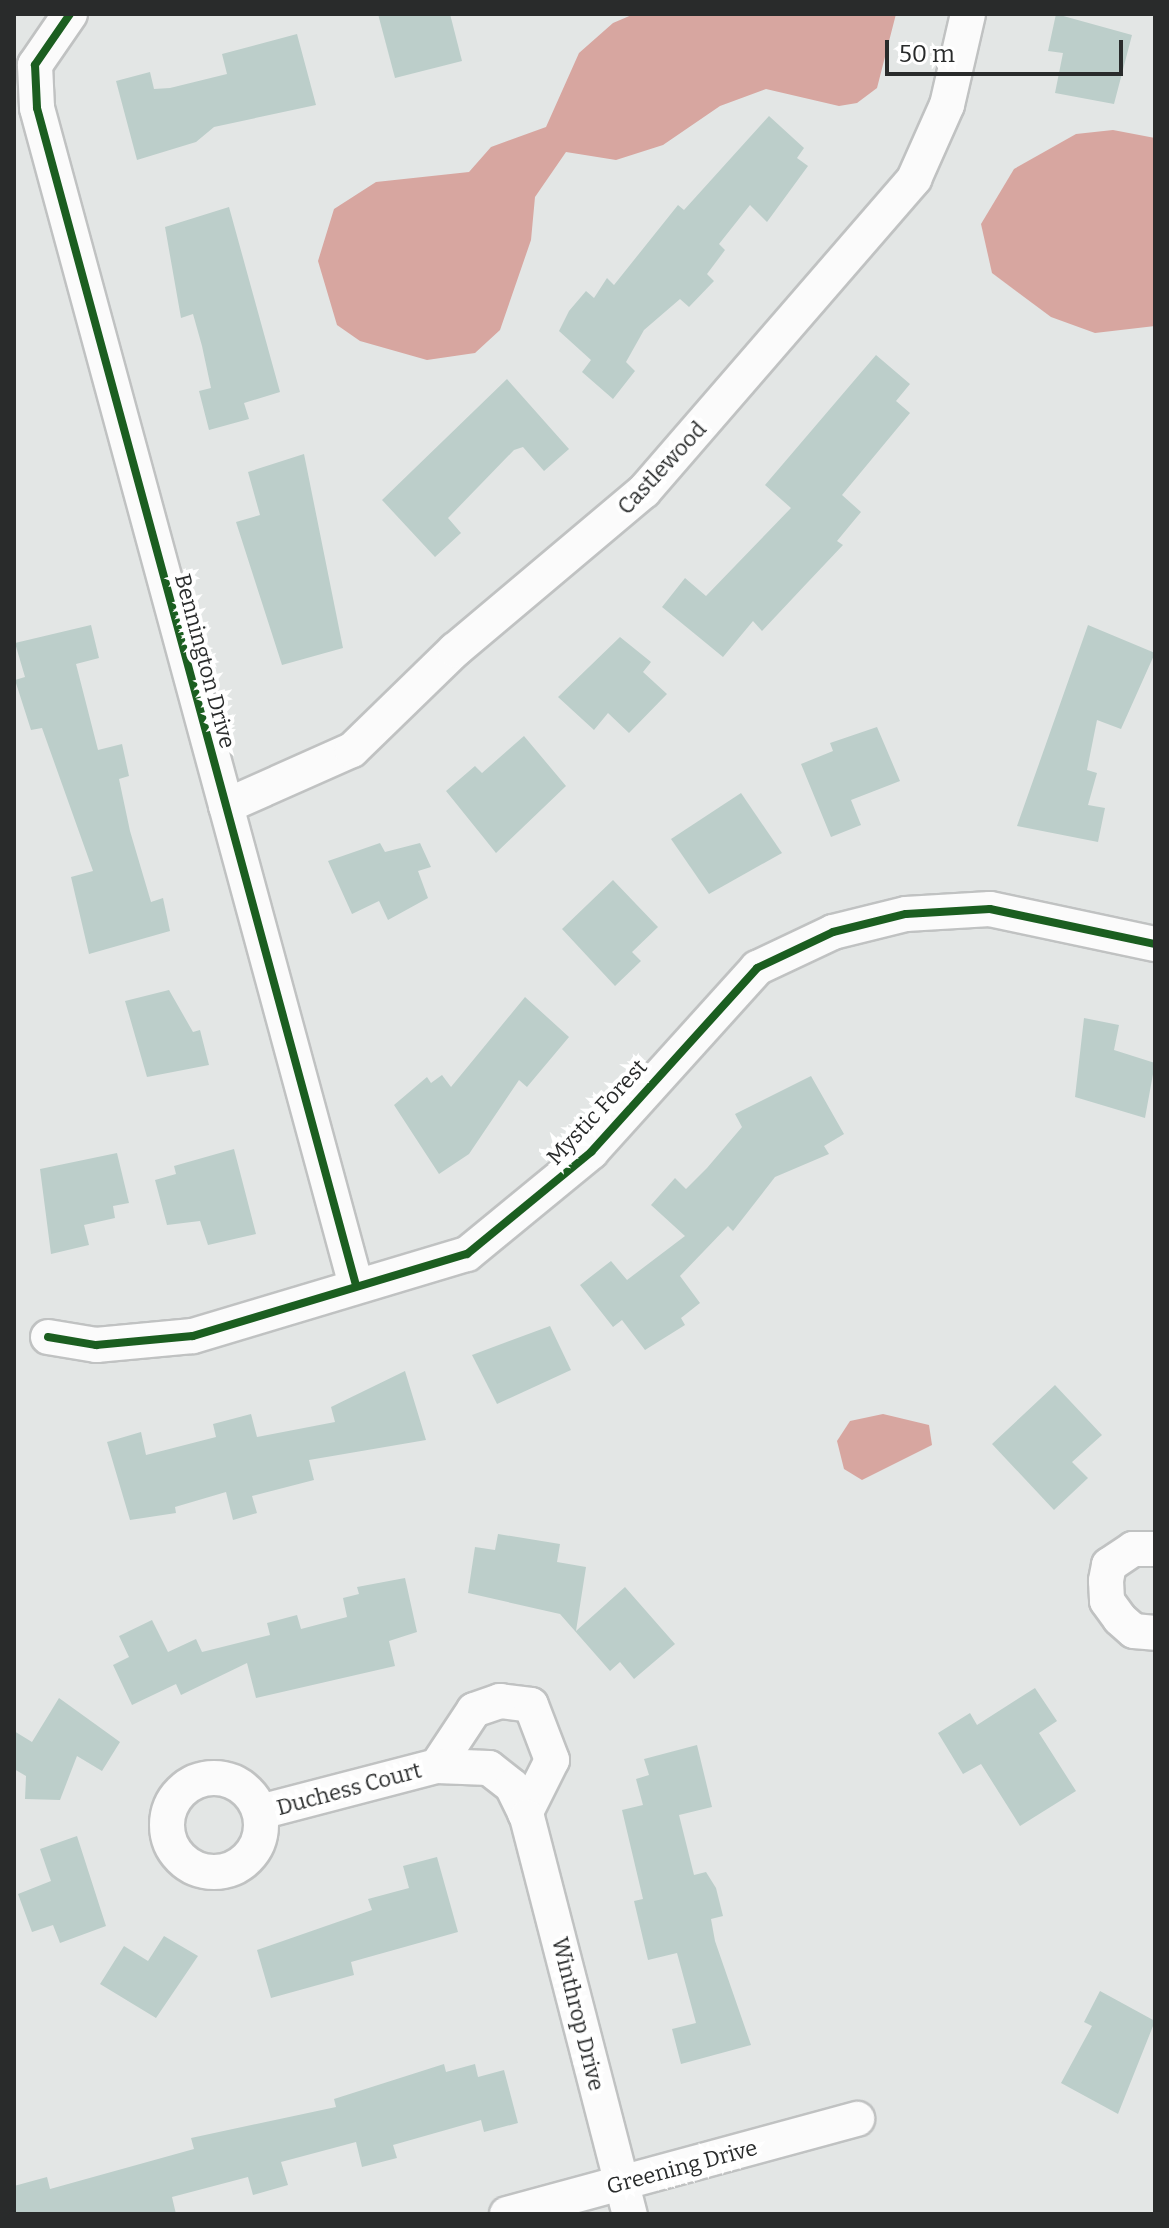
<!DOCTYPE html>
<style>
body{margin:0}
#map{position:relative;width:1169px;height:2228px;overflow:hidden;background:#e3e6e5;font-family:Bitter,serif}
div>[style]{position:absolute}
.water>*{inset:0;background:#d7a6a0}
.building>*{inset:0;background:#bcceca}
.roads{filter:drop-shadow(2px 0 #c0c2c2) drop-shadow(-2px 0 #c0c2c2) drop-shadow(0 2px #c0c2c2) drop-shadow(0 -2px #c0c2c2)}
.minor>*{height:34px;margin:-17px;padding:0 17px;transform-origin:17px;border-radius:17px;background:#fbfbfb}
.minor>.ring{margin:-17px;padding:0;box-sizing:content-box;background:none;border:34px solid #fbfbfb;border-radius:50%}
.cycleway>*{height:8px;margin:-4px;padding:0 4px;transform-origin:4px;border-radius:4px;background:#1b5e20}
span{translate:-50% -50%;white-space:nowrap;text-align:center;line-height:1.15;-webkit-text-stroke:8px #fff;paint-order:stroke}
.street-label{font-size:22px;color:#292b2b}
.frame{position:absolute;inset:0;border:16px solid #292b2b;pointer-events:none}
.scale{position:absolute;left:885px;top:40px;width:238px;height:36px;box-sizing:border-box;border:4px solid #292b2b;border-top:0;padding-left:10px;font-size:24px;line-height:28px;white-space:nowrap;color:#292b2b;-webkit-text-stroke:6px #fff;paint-order:stroke}
</style>
<div id="map">
<div class="water">
<div style="clip-path:polygon(896px 14px,877px 88px,857px 103px,839px 106px,766px 89px,720px 106px,663px 145px,616px 160px,566px 152px,535px 197px,531px 240px,500px 330px,475px 353px,427px 360px,360px 341px,337px 325px,318px 261px,334px 209px,376px 182px,469px 172px,491px 147px,546px 127px,579px 53px,613px 23px,634px 14px)"></div>
<div style="clip-path:polygon(1113px 130px,1155px 138px,1155px 326px,1095px 333px,1051px 317px,992px 273px,981px 224px,1014px 169px,1076px 134px)"></div>
<div style="clip-path:polygon(883px 1414px,929px 1425px,932px 1445px,862px 1480px,844px 1469px,837px 1441px,850px 1421px)"></div>
</div>
<div class="building">
<div style="clip-path:polygon(378px 14px,450px 14px,462px 61px,395px 78px)"></div>
<div style="clip-path:polygon(1056px 14px,1132px 35px,1114px 104px,1055px 93px,1063px 53px,1048px 51px)"></div>
<div style="clip-path:polygon(297px 34px,316px 105px,214px 127px,196px 142px,137px 160px,116px 81px,150px 72px,154px 89px,170px 88px,227px 74px,222px 54px)"></div>
<div style="clip-path:polygon(769px 116px,804px 148px,797px 158px,808px 166px,767px 222px,750px 205px,719px 244px,725px 250px,707px 274px,714px 281px,689px 307px,680px 299px,644px 330px,626px 362px,635px 371px,613px 399px,582px 372px,591px 360px,559px 331px,569px 311px,586px 291px,594px 298px,607px 278px,614px 285px,678px 205px,684px 210px)"></div>
<div style="clip-path:polygon(229px 207px,280px 392px,244px 403px,249px 419px,209px 430px,199px 391px,211px 388px,202px 346px,193px 314px,181px 318px,165px 227px)"></div>
<div style="clip-path:polygon(876px 355px,910px 384px,896px 401px,910px 413px,842px 495px,861px 512px,837px 541px,843px 545px,808px 582px,762px 631px,753px 621px,723px 657px,662px 607px,685px 578px,706px 596px,791px 508px,765px 485px)"></div>
<div style="clip-path:polygon(507px 379px,569px 449px,544px 471px,523px 447px,514px 450px,448px 518px,461px 533px,435px 557px,382px 500px)"></div>
<div style="clip-path:polygon(304px 454px,343px 648px,282px 665px,236px 522px,260px 515px,248px 472px)"></div>
<div style="clip-path:polygon(91px 625px,99px 658px,76px 664px,98px 750px,122px 744px,129px 776px,119px 779px,130px 831px,151px 902px,163px 898px,170px 931px,89px 954px,71px 877px,93px 871px,42px 728px,31px 730px,15px 680px,25px 677px,15px 643px)"></div>
<div style="clip-path:polygon(1088px 625px,1155px 653px,1121px 729px,1097px 720px,1087px 770px,1097px 773px,1088px 805px,1105px 808px,1098px 842px,1017px 826px)"></div>
<div style="clip-path:polygon(620px 637px,651px 662px,643px 672px,667px 694px,629px 733px,608px 713px,594px 730px,558px 697px)"></div>
<div style="clip-path:polygon(877px 727px,900px 781px,851px 800px,861px 825px,831px 837px,801px 764px,833px 751px,830px 743px)"></div>
<div style="clip-path:polygon(524px 736px,566px 786px,496px 853px,446px 791px,475px 766px,482px 773px)"></div>
<div style="clip-path:polygon(741px 793px,782px 853px,709px 894px,671px 839px)"></div>
<div style="clip-path:polygon(380px 843px,385px 852px,420px 843px,431px 867px,418px 871px,428px 898px,388px 920px,379px 901px,352px 914px,328px 861px)"></div>
<div style="clip-path:polygon(613px 880px,658px 927px,632px 952px,641px 961px,615px 986px,562px 929px)"></div>
<div style="clip-path:polygon(169px 990px,193px 1032px,200px 1030px,209px 1065px,147px 1077px,125px 1001px)"></div>
<div style="clip-path:polygon(525px 997px,569px 1037px,527px 1087px,519px 1080px,469px 1154px,439px 1174px,394px 1105px,427px 1077px,431px 1083px,442px 1075px,451px 1087px)"></div>
<div style="clip-path:polygon(1084px 1018px,1119px 1025px,1114px 1050px,1155px 1063px,1145px 1118px,1075px 1097px)"></div>
<div style="clip-path:polygon(811px 1076px,844px 1134px,824px 1146px,829px 1154px,775px 1177px,733px 1231px,728px 1226px,680px 1276px,700px 1303px,681px 1318px,685px 1325px,645px 1350px,622px 1320px,613px 1327px,580px 1285px,611px 1261px,627px 1280px,685px 1236px,651px 1205px,675px 1178px,686px 1189px,707px 1168px,742px 1127px,735px 1114px)"></div>
<div style="clip-path:polygon(234px 1149px,256px 1234px,208px 1245px,200px 1221px,167px 1225px,155px 1180px,176px 1174px,174px 1166px)"></div>
<div style="clip-path:polygon(117px 1153px,129px 1203px,113px 1206px,115px 1218px,84px 1225px,89px 1245px,51px 1254px,40px 1169px)"></div>
<div style="clip-path:polygon(550px 1326px,571px 1370px,497px 1404px,472px 1355px)"></div>
<div style="clip-path:polygon(405px 1371px,426px 1440px,309px 1460px,314px 1480px,252px 1496px,257px 1513px,233px 1520px,226px 1492px,175px 1507px,176px 1513px,130px 1520px,107px 1442px,141px 1432px,146px 1455px,216px 1437px,213px 1424px,251px 1414px,257px 1437px,335px 1422px,331px 1407px)"></div>
<div style="clip-path:polygon(1055px 1385px,1102px 1435px,1072px 1462px,1088px 1478px,1054px 1510px,992px 1444px)"></div>
<div style="clip-path:polygon(498px 1534px,560px 1544px,557px 1562px,586px 1567px,576px 1631px,625px 1587px,675px 1644px,634px 1679px,620px 1662px,610px 1671px,560px 1614px,468px 1593px,475px 1547px,495px 1550px)"></div>
<div style="clip-path:polygon(405px 1578px,417px 1632px,389px 1641px,395px 1666px,256px 1698px,247px 1663px,181px 1695px,176px 1684px,132px 1705px,113px 1665px,129px 1657px,119px 1636px,152px 1620px,168px 1652px,196px 1639px,202px 1652px,270px 1635px,267px 1623px,297px 1615px,301px 1629px,347px 1617px,343px 1598px,359px 1594px,357px 1587px)"></div>
<div style="clip-path:polygon(1035px 1688px,1057px 1721px,1039px 1733px,1076px 1791px,1020px 1826px,981px 1764px,963px 1774px,938px 1733px,970px 1713px,977px 1725px)"></div>
<div style="clip-path:polygon(59px 1698px,120px 1742px,102px 1771px,77px 1756px,60px 1800px,25px 1799px,26px 1776px,14px 1769px,14px 1731px,32px 1742px)"></div>
<div style="clip-path:polygon(697px 1745px,712px 1807px,679px 1815px,694px 1875px,706px 1872px,716px 1888px,723px 1916px,711px 1919px,715px 1941px,751px 2045px,681px 2064px,672px 2029px,696px 2023px,677px 1953px,648px 1960px,634px 1901px,643px 1899px,622px 1810px,643px 1805px,636px 1779px,649px 1775px,644px 1759px)"></div>
<div style="clip-path:polygon(77px 1836px,106px 1926px,60px 1943px,53px 1925px,32px 1932px,18px 1894px,51px 1881px,40px 1849px)"></div>
<div style="clip-path:polygon(437px 1857px,458px 1932px,351px 1962px,354px 1975px,271px 1998px,257px 1950px,372px 1910px,368px 1899px,409px 1888px,403px 1866px)"></div>
<div style="clip-path:polygon(164px 1936px,198px 1956px,156px 2018px,100px 1984px,124px 1946px,148px 1961px)"></div>
<div style="clip-path:polygon(1100px 1991px,1155px 2021px,1118px 2114px,1061px 2083px,1092px 2026px,1084px 2022px)"></div>
<div style="clip-path:polygon(444px 2064px,446px 2072px,475px 2064px,478px 2077px,504px 2070px,518px 2123px,484px 2132px,481px 2120px,393px 2145px,397px 2158px,362px 2167px,356px 2142px,281px 2162px,288px 2185px,253px 2195px,248px 2177px,172px 2197px,176px 2214px,14px 2214px,14px 2186px,47px 2177px,50px 2189px,194px 2149px,191px 2138px,336px 2107px,334px 2099px)"></div>
</div>
<div class="roads">
<div class="minor">
<div style="left:70px;top:14px;width:62px;rotate:124.5deg"></div>
<div style="left:35px;top:65px;width:43px;rotate:87.3deg"></div>
<div style="left:37px;top:108px;width:1219px;rotate:74.84deg"></div>
<div style="left:226px;top:806px;width:138px;rotate:-24deg"></div>
<div style="left:352px;top:750px;width:144px;rotate:-44.2deg"></div>
<div style="left:455px;top:650px;width:247px;rotate:-40.1deg"></div>
<div style="left:644px;top:491px;width:413px;rotate:-49.1deg"></div>
<div style="left:914px;top:179px;width:81px;rotate:-66deg"></div>
<div style="left:947px;top:105px;width:93px;rotate:-77deg"></div>
<div style="left:48px;top:1337px;width:49px;rotate:9.5deg"></div>
<div style="left:96px;top:1345px;width:97px;rotate:-5.3deg"></div>
<div style="left:193px;top:1336px;width:286px;rotate:-16.7deg"></div>
<div style="left:467px;top:1254px;width:161px;rotate:-39.4deg"></div>
<div style="left:591px;top:1152px;width:248px;rotate:-47.9deg"></div>
<div style="left:757px;top:968px;width:84px;rotate:-25.3deg"></div>
<div style="left:833px;top:932px;width:75px;rotate:-13.9deg"></div>
<div style="left:906px;top:914px;width:84px;rotate:-3.4deg"></div>
<div style="left:990px;top:909px;width:169px;rotate:12deg"></div>
<div style="left:1155px;top:1549px;width:22px;rotate:180deg"></div>
<div style="left:1133px;top:1549px;width:29px;rotate:146deg"></div>
<div style="left:1109px;top:1565px;width:16px;rotate:101deg"></div>
<div style="left:1106px;top:1581px;width:20px;rotate:87deg"></div>
<div style="left:1107px;top:1601px;width:22px;rotate:54deg"></div>
<div style="left:1120px;top:1619px;width:18px;rotate:41deg"></div>
<div style="left:1134px;top:1631px;width:21px;rotate:5deg"></div>
<div style="left:437px;top:1766px;width:67px;rotate:-56.5deg"></div>
<div style="left:474px;top:1710px;width:28px;rotate:-19deg"></div>
<div style="left:500px;top:1701px;width:31px;rotate:7deg"></div>
<div style="left:531px;top:1705px;width:59px;rotate:69.1deg"></div>
<div style="left:552px;top:1760px;width:60px;rotate:116.6deg"></div>
<div class="ring" style="left:167px;top:1778px;width:60px;height:60px"></div>
<div style="left:260px;top:1812px;width:183px;rotate:-14.6deg"></div>
<div style="left:437px;top:1766px;width:52px;rotate:2.2deg"></div>
<div style="left:489px;top:1768px;width:29px;rotate:38deg"></div>
<div style="left:512px;top:1786px;width:34px;rotate:64deg"></div>
<div style="left:527px;top:1817px;width:410px;rotate:75.5deg"></div>
<div style="left:507px;top:2214px;width:363px;rotate:-15.2deg"></div>
</div>
</div>
<div class="cycleway">
<div style="left:70px;top:14px;width:62px;rotate:124.5deg"></div>
<div style="left:35px;top:65px;width:43px;rotate:87.3deg"></div>
<div style="left:37px;top:108px;width:1219px;rotate:74.84deg"></div>
<div style="left:48px;top:1337px;width:49px;rotate:9.5deg"></div>
<div style="left:96px;top:1345px;width:97px;rotate:-5.3deg"></div>
<div style="left:193px;top:1336px;width:286px;rotate:-16.7deg"></div>
<div style="left:467px;top:1254px;width:161px;rotate:-39.4deg"></div>
<div style="left:591px;top:1152px;width:248px;rotate:-47.9deg"></div>
<div style="left:757px;top:968px;width:84px;rotate:-25.3deg"></div>
<div style="left:833px;top:932px;width:75px;rotate:-13.9deg"></div>
<div style="left:906px;top:914px;width:84px;rotate:-3.4deg"></div>
<div style="left:990px;top:909px;width:169px;rotate:12deg"></div>
</div>
<div class="street-label">
<span style="left:662px;top:468px;rotate:-47deg">Castlewood</span>
<span style="left:205px;top:661px;rotate:75deg">Bennington Drive</span>
<span style="left:597px;top:1112px;rotate:-47deg">Mystic Forest</span>
<span style="left:349px;top:1789px;rotate:-15deg">Duchess Court</span>
<span style="left:578px;top:2014px;rotate:76deg">Winthrop Drive</span>
<span style="left:682px;top:2167px;rotate:-15deg">Greening Drive</span>
</div>
<div class="frame"></div>
<div class="scale">50 m</div>
</div>
